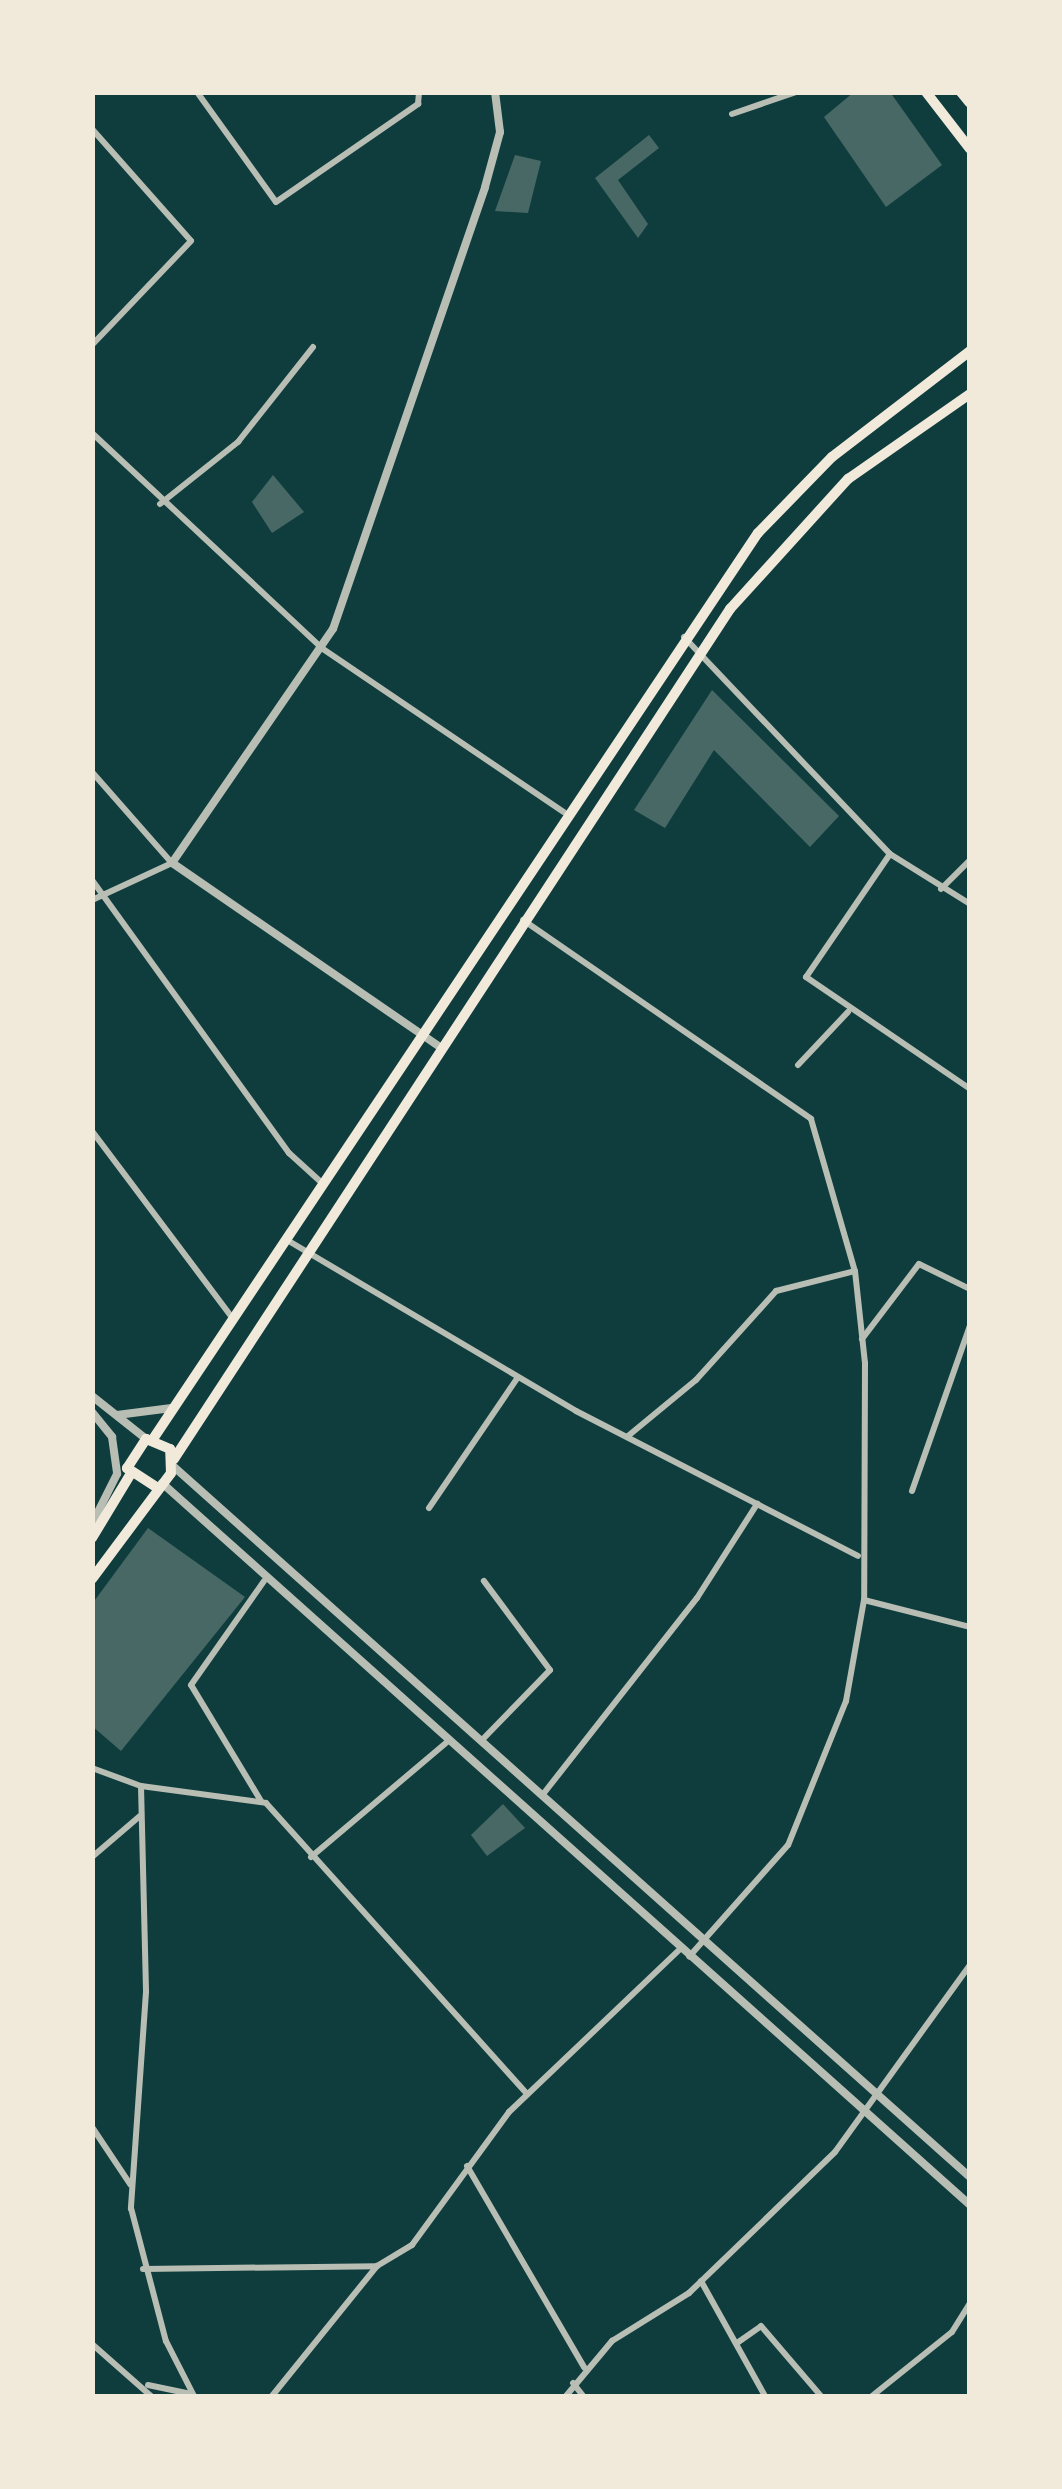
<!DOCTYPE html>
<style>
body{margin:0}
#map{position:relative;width:1062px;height:2489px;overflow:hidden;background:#0f3d3e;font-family:"Alegreya Sans",sans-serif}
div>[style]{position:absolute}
.building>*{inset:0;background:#486865}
.minor>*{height:6px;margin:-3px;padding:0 3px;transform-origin:3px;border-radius:3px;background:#b8beb3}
.tertiary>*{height:8px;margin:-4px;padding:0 4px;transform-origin:4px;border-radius:4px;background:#b8beb3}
.primary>*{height:10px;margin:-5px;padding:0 5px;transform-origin:5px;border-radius:5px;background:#f1e9da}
span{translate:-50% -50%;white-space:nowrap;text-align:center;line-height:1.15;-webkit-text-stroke:8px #f1e9da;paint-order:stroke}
.frame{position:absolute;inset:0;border:95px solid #f1e9da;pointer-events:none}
</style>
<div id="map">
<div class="building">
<div style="clip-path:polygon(854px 92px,890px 92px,942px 165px,886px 207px,824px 117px)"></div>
<div style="clip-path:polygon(649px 135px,659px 148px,618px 180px,648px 224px,638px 238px,595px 178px)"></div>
<div style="clip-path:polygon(515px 155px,541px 161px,528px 213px,495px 211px)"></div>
<div style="clip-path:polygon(273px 475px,304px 512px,272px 533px,252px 502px)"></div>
<div style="clip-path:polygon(712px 690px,839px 816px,810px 847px,714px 750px,665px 828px,634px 810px)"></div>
<div style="clip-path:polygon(148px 1528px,245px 1597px,121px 1751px,92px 1726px,92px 1604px)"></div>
<div style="clip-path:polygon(503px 1804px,525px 1828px,487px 1856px,471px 1835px)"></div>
</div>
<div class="minor">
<div style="left:197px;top:92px;width:135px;rotate:54.3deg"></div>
<div style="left:276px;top:202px;width:173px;rotate:-34.6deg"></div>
<div style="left:418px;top:104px;width:12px;rotate:-85deg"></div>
<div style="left:732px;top:114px;width:68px;rotate:-19deg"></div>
<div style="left:92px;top:129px;width:149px;rotate:48.5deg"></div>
<div style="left:191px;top:241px;width:144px;rotate:133.6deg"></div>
<div style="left:92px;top:433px;width:316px;rotate:43.1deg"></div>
<div style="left:323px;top:649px;width:291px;rotate:34.1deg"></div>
<div style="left:160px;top:504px;width:100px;rotate:-38.5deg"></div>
<div style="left:238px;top:442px;width:121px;rotate:-51.7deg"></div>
<div style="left:684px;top:637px;width:299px;rotate:46.5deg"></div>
<div style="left:890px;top:854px;width:94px;rotate:32deg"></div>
<div style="left:92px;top:772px;width:121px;rotate:48.7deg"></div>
<div style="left:172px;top:863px;width:88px;rotate:155.2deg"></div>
<div style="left:890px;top:854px;width:149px;rotate:124.3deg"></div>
<div style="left:806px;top:977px;width:199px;rotate:34.3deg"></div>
<div style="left:92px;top:880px;width:337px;rotate:54.2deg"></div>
<div style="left:289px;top:1153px;width:45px;rotate:42.3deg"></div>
<div style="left:941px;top:889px;width:41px;rotate:-45deg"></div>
<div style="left:523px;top:920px;width:350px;rotate:34.6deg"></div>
<div style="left:811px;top:1119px;width:158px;rotate:73.9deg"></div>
<div style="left:855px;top:1271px;width:93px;rotate:83.8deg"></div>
<div style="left:865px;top:1363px;width:237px;rotate:90.2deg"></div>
<div style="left:864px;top:1600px;width:103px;rotate:100.1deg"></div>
<div style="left:846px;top:1701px;width:155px;rotate:111.9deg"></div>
<div style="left:788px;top:1845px;width:149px;rotate:131.5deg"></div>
<div style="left:798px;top:1065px;width:73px;rotate:-46.7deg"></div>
<div style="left:92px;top:1131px;width:236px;rotate:53.1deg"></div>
<div style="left:287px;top:1240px;width:336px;rotate:30.6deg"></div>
<div style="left:576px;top:1411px;width:317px;rotate:27.2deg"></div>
<div style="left:862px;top:1339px;width:94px;rotate:-52.8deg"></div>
<div style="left:919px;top:1264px;width:57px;rotate:26.1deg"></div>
<div style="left:628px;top:1436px;width:88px;rotate:-39.5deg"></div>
<div style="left:696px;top:1380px;width:120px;rotate:-48deg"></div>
<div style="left:776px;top:1291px;width:81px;rotate:-14.2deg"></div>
<div style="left:912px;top:1491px;width:176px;rotate:-70.7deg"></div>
<div style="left:429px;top:1508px;width:158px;rotate:-55.8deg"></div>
<div style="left:864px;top:1600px;width:109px;rotate:14.3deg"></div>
<div style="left:483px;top:1739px;width:96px;rotate:-45.8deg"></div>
<div style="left:550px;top:1670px;width:111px;rotate:-126.6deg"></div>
<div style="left:92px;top:1768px;width:52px;rotate:20.2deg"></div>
<div style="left:141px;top:1786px;width:126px;rotate:7.7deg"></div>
<div style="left:266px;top:1803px;width:391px;rotate:48.1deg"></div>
<div style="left:141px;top:1786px;width:206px;rotate:88.6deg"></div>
<div style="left:146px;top:1992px;width:217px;rotate:94deg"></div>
<div style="left:131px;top:2208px;width:138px;rotate:75.3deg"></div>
<div style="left:166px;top:2341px;width:62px;rotate:63deg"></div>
<div style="left:544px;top:1793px;width:248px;rotate:-51.9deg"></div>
<div style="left:697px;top:1598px;width:112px;rotate:-57.4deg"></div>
<div style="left:261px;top:1801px;width:135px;rotate:-121.1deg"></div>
<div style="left:191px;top:1685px;width:127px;rotate:-54.9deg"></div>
<div style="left:92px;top:1857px;width:63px;rotate:-40.5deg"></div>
<div style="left:311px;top:1857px;width:177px;rotate:-40.2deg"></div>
<div style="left:92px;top:2127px;width:69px;rotate:56.3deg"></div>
<div style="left:467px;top:2166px;width:233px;rotate:59.8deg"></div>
<div style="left:143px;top:2269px;width:234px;rotate:-0.7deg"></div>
<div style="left:701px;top:2281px;width:132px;rotate:60.9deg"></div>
<div style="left:737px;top:2343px;width:29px;rotate:-35deg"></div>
<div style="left:761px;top:2326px;width:92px;rotate:49.4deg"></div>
<div style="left:92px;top:2344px;width:79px;rotate:41.4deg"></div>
<div style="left:573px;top:2383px;width:16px;rotate:52deg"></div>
<div style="left:148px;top:2385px;width:44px;rotate:11.8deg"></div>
<div style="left:272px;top:2396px;width:167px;rotate:-51.1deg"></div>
<div style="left:377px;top:2266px;width:41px;rotate:-31deg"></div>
<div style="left:412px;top:2245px;width:165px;rotate:-53.9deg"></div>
<div style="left:509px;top:2112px;width:235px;rotate:-43.6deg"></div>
<div style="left:566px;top:2396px;width:72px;rotate:-50.1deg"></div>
<div style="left:612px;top:2341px;width:91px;rotate:-31.9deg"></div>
<div style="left:689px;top:2293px;width:203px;rotate:-44deg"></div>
<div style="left:835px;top:2152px;width:231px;rotate:-54.2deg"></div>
<div style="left:872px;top:2396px;width:102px;rotate:-38.7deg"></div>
<div style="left:952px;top:2332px;width:34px;rotate:-58deg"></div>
</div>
<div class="tertiary">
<div style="left:440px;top:1047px;width:325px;rotate:-145.5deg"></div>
<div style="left:172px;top:863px;width:284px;rotate:-55.5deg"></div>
<div style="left:333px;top:629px;width:467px;rotate:-71deg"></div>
<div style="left:485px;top:187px;width:57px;rotate:-74.7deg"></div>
<div style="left:500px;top:132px;width:40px;rotate:-97.1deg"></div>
<div style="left:92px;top:1396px;width:69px;rotate:38.5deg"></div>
<div style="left:92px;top:1412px;width:32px;rotate:51deg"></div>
<div style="left:112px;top:1437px;width:37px;rotate:82deg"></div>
<div style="left:117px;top:1474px;width:56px;rotate:116.6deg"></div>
<div style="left:117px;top:1415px;width:55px;rotate:-7.3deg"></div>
<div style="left:173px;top:1466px;width:1068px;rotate:41.74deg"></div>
<div style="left:162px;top:1483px;width:1084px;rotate:41.78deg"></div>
</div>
<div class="primary">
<div style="left:926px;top:92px;width:72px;rotate:52.3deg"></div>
<div style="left:961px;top:92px;width:14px;rotate:51deg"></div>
<div style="left:153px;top:1439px;width:1089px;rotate:-56.27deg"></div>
<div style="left:758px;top:533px;width:106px;rotate:-45.8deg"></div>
<div style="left:832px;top:457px;width:174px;rotate:-37.5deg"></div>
<div style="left:174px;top:1459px;width:1016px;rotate:-56.81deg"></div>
<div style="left:730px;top:609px;width:176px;rotate:-47.8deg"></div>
<div style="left:848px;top:479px;width:149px;rotate:-34.9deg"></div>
<div style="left:92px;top:1538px;width:74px;rotate:-58.9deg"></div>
<div style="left:92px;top:1579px;width:132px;rotate:-53.3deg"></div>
<div style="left:171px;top:1473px;width:24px;rotate:-92deg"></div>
<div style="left:170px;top:1449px;width:26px;rotate:-157deg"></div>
<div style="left:146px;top:1439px;width:35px;rotate:123deg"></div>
<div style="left:127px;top:1468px;width:33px;rotate:33deg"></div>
</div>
<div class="frame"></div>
</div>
